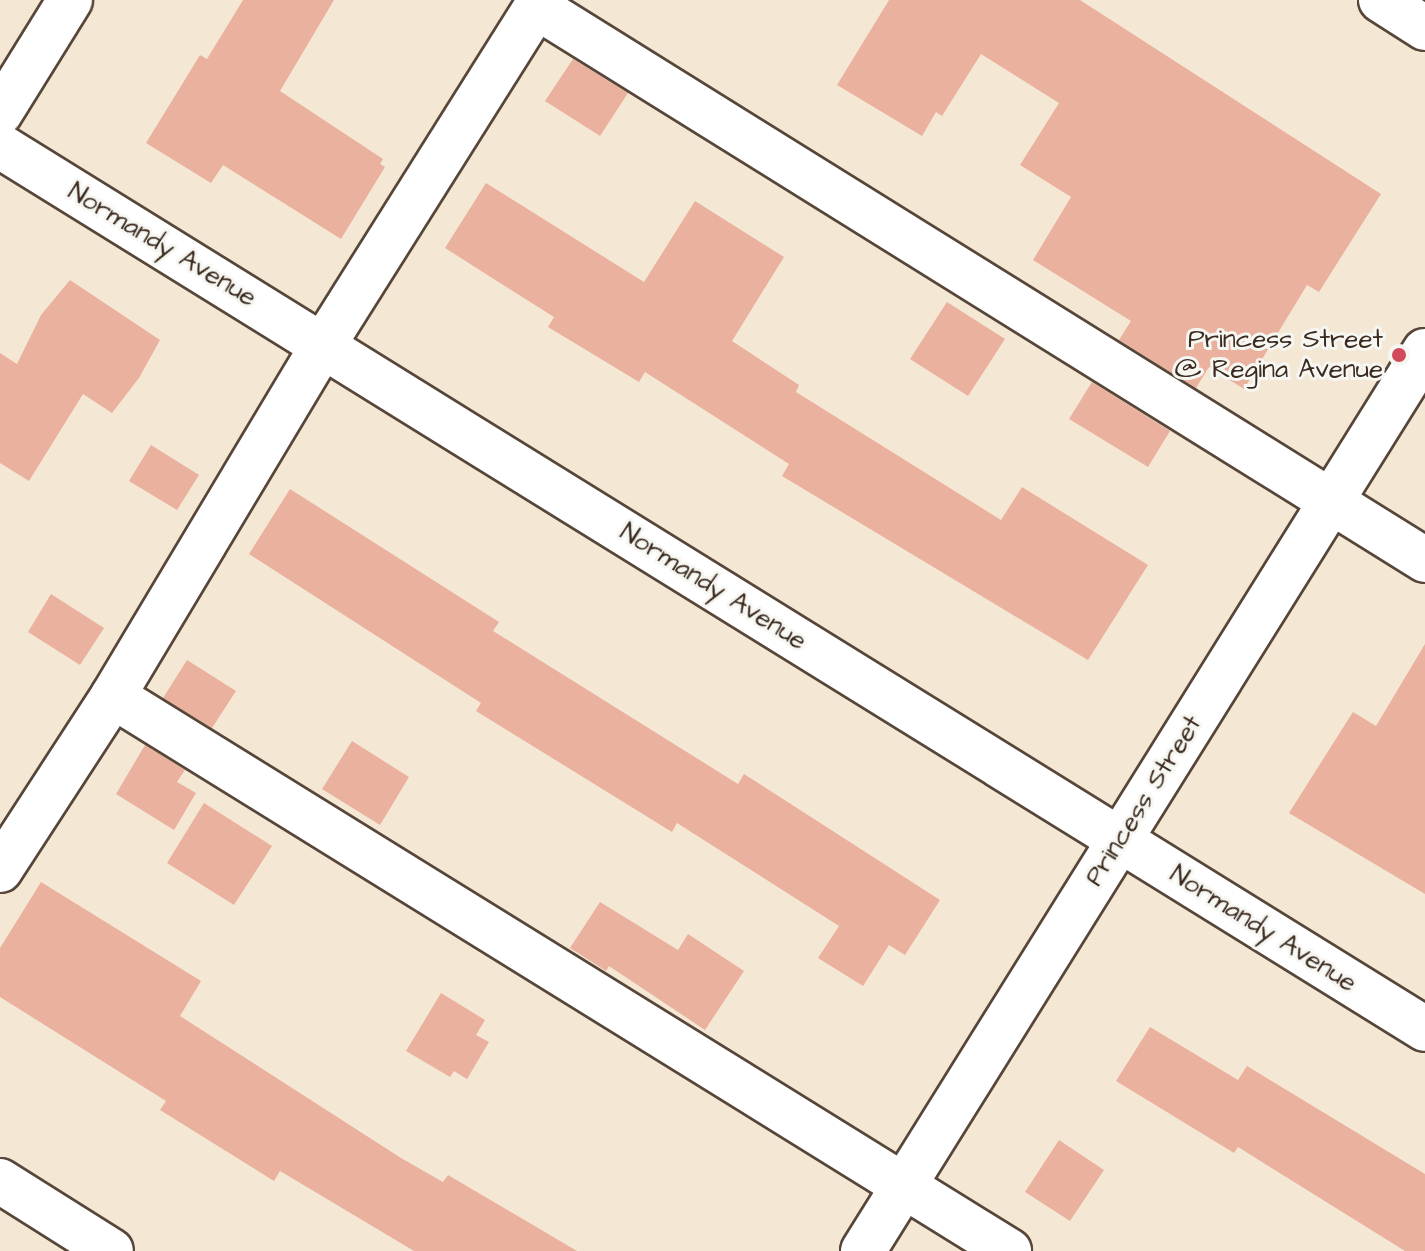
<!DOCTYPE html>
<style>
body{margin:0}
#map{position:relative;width:1425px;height:1251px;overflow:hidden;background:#f4e8d5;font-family:"Architects Daughter",sans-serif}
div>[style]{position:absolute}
.building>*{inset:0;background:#eab19e}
.roads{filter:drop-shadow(2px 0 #574639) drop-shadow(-2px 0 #574639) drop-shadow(0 2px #574639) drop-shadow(0 -2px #574639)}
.minor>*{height:44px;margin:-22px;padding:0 22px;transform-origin:22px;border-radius:22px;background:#fff}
.dots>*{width:22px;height:22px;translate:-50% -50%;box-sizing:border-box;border:4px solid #f6f6f2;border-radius:50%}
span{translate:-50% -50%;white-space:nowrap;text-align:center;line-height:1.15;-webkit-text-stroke:6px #f6f6f2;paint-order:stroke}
.street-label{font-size:26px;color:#3b2a1e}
.poi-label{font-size:26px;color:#3b2a1e}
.right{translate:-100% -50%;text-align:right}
</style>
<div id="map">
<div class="building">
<div style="clip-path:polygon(243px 0,334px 0,280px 91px,383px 159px,380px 164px,385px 167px,341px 239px,223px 165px,211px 183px,146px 143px,200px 55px,207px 59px)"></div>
<div style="clip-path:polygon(889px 0,1080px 0,1381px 194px,1319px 292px,1307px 285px,1244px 389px,1209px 367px,1196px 388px,1119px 340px,1131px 321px,1033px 260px,1071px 197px,1020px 165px,1059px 103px,981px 54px,942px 116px,936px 112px,922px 136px,837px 85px)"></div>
<div style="clip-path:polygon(573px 59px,628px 93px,600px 136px,545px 101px)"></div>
<div style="clip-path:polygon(486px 183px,644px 282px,695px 201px,784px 257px,732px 341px,799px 385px,796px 392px,1001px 520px,1022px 487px,1148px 565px,1088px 660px,782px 476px,789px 464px,645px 372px,639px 382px,548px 327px,554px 317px,445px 248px)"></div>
<div style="clip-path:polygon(70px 280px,160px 340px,139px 378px,112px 413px,83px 394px,29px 481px,0 463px,0 353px,17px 364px,41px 315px)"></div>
<div style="clip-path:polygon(947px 302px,1005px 339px,968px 396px,910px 359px)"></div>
<div style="clip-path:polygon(1092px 382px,1170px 431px,1148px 467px,1069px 419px)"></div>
<div style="clip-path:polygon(151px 445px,199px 475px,177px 510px,129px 481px)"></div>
<div style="clip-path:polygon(290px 489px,499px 622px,493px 631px,738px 784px,744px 774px,940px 900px,905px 955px,889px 945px,863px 986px,818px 958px,839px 926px,677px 823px,672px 832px,476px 711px,481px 703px,249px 554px)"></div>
<div style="clip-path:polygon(51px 594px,104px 628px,80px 665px,28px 632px)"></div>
<div style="clip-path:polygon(1425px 644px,1425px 894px,1289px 813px,1353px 712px,1376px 726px)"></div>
<div style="clip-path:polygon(187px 660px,236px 691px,212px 728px,163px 698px)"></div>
<div style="clip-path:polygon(352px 741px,409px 777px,380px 825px,322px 789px)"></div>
<div style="clip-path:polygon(145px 745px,185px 770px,177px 782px,196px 793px,174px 830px,116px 794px)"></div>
<div style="clip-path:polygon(204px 803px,272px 846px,234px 905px,167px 863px)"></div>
<div style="clip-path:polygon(41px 882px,201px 981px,180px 1016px,401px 1158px,443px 1182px,448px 1175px,577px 1251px,414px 1251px,280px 1171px,274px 1181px,160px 1110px,166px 1101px,0 997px,0 948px)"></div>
<div style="clip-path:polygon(600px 902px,678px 950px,688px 934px,744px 971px,705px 1030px,609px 966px,606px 971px,570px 948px)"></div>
<div style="clip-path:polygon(441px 993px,485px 1020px,476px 1035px,489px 1042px,467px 1079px,454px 1071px,450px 1077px,406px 1051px)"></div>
<div style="clip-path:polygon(1150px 1027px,1238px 1080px,1247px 1066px,1425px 1174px,1425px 1251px,1405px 1251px,1238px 1147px,1234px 1153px,1116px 1081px)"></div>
<div style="clip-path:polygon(1059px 1140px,1104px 1170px,1070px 1221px,1025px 1192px)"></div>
</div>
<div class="roads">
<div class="minor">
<div style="left:1381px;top:0;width:52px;rotate:32.5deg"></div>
<div style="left:537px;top:7px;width:1046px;rotate:31.91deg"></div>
<div style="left:0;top:113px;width:133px;rotate:-58.2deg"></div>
<div style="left:0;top:146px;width:1676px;rotate:31.78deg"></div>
<div style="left:113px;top:696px;width:1054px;rotate:31.77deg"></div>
<div style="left:0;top:870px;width:207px;rotate:-57deg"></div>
<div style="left:113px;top:696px;width:410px;rotate:-59.1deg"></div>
<div style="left:324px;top:344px;width:407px;rotate:-57.8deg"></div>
<div style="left:0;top:1181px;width:131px;rotate:32.2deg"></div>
<div style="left:863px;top:1251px;width:1061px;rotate:-58.02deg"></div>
</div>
</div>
<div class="dots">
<div style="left:1399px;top:355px;background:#d1495b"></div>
</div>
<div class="street-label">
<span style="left:162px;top:245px;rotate:31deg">Normandy Avenue</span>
<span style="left:713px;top:587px;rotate:32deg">Normandy Avenue</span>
<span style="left:1144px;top:801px;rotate:-58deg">Princess Street</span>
<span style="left:1263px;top:929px;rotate:32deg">Normandy Avenue</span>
</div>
<div class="poi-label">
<span class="right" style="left:1383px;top:355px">Princess Street<br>@ Regina Avenue</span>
</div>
</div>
